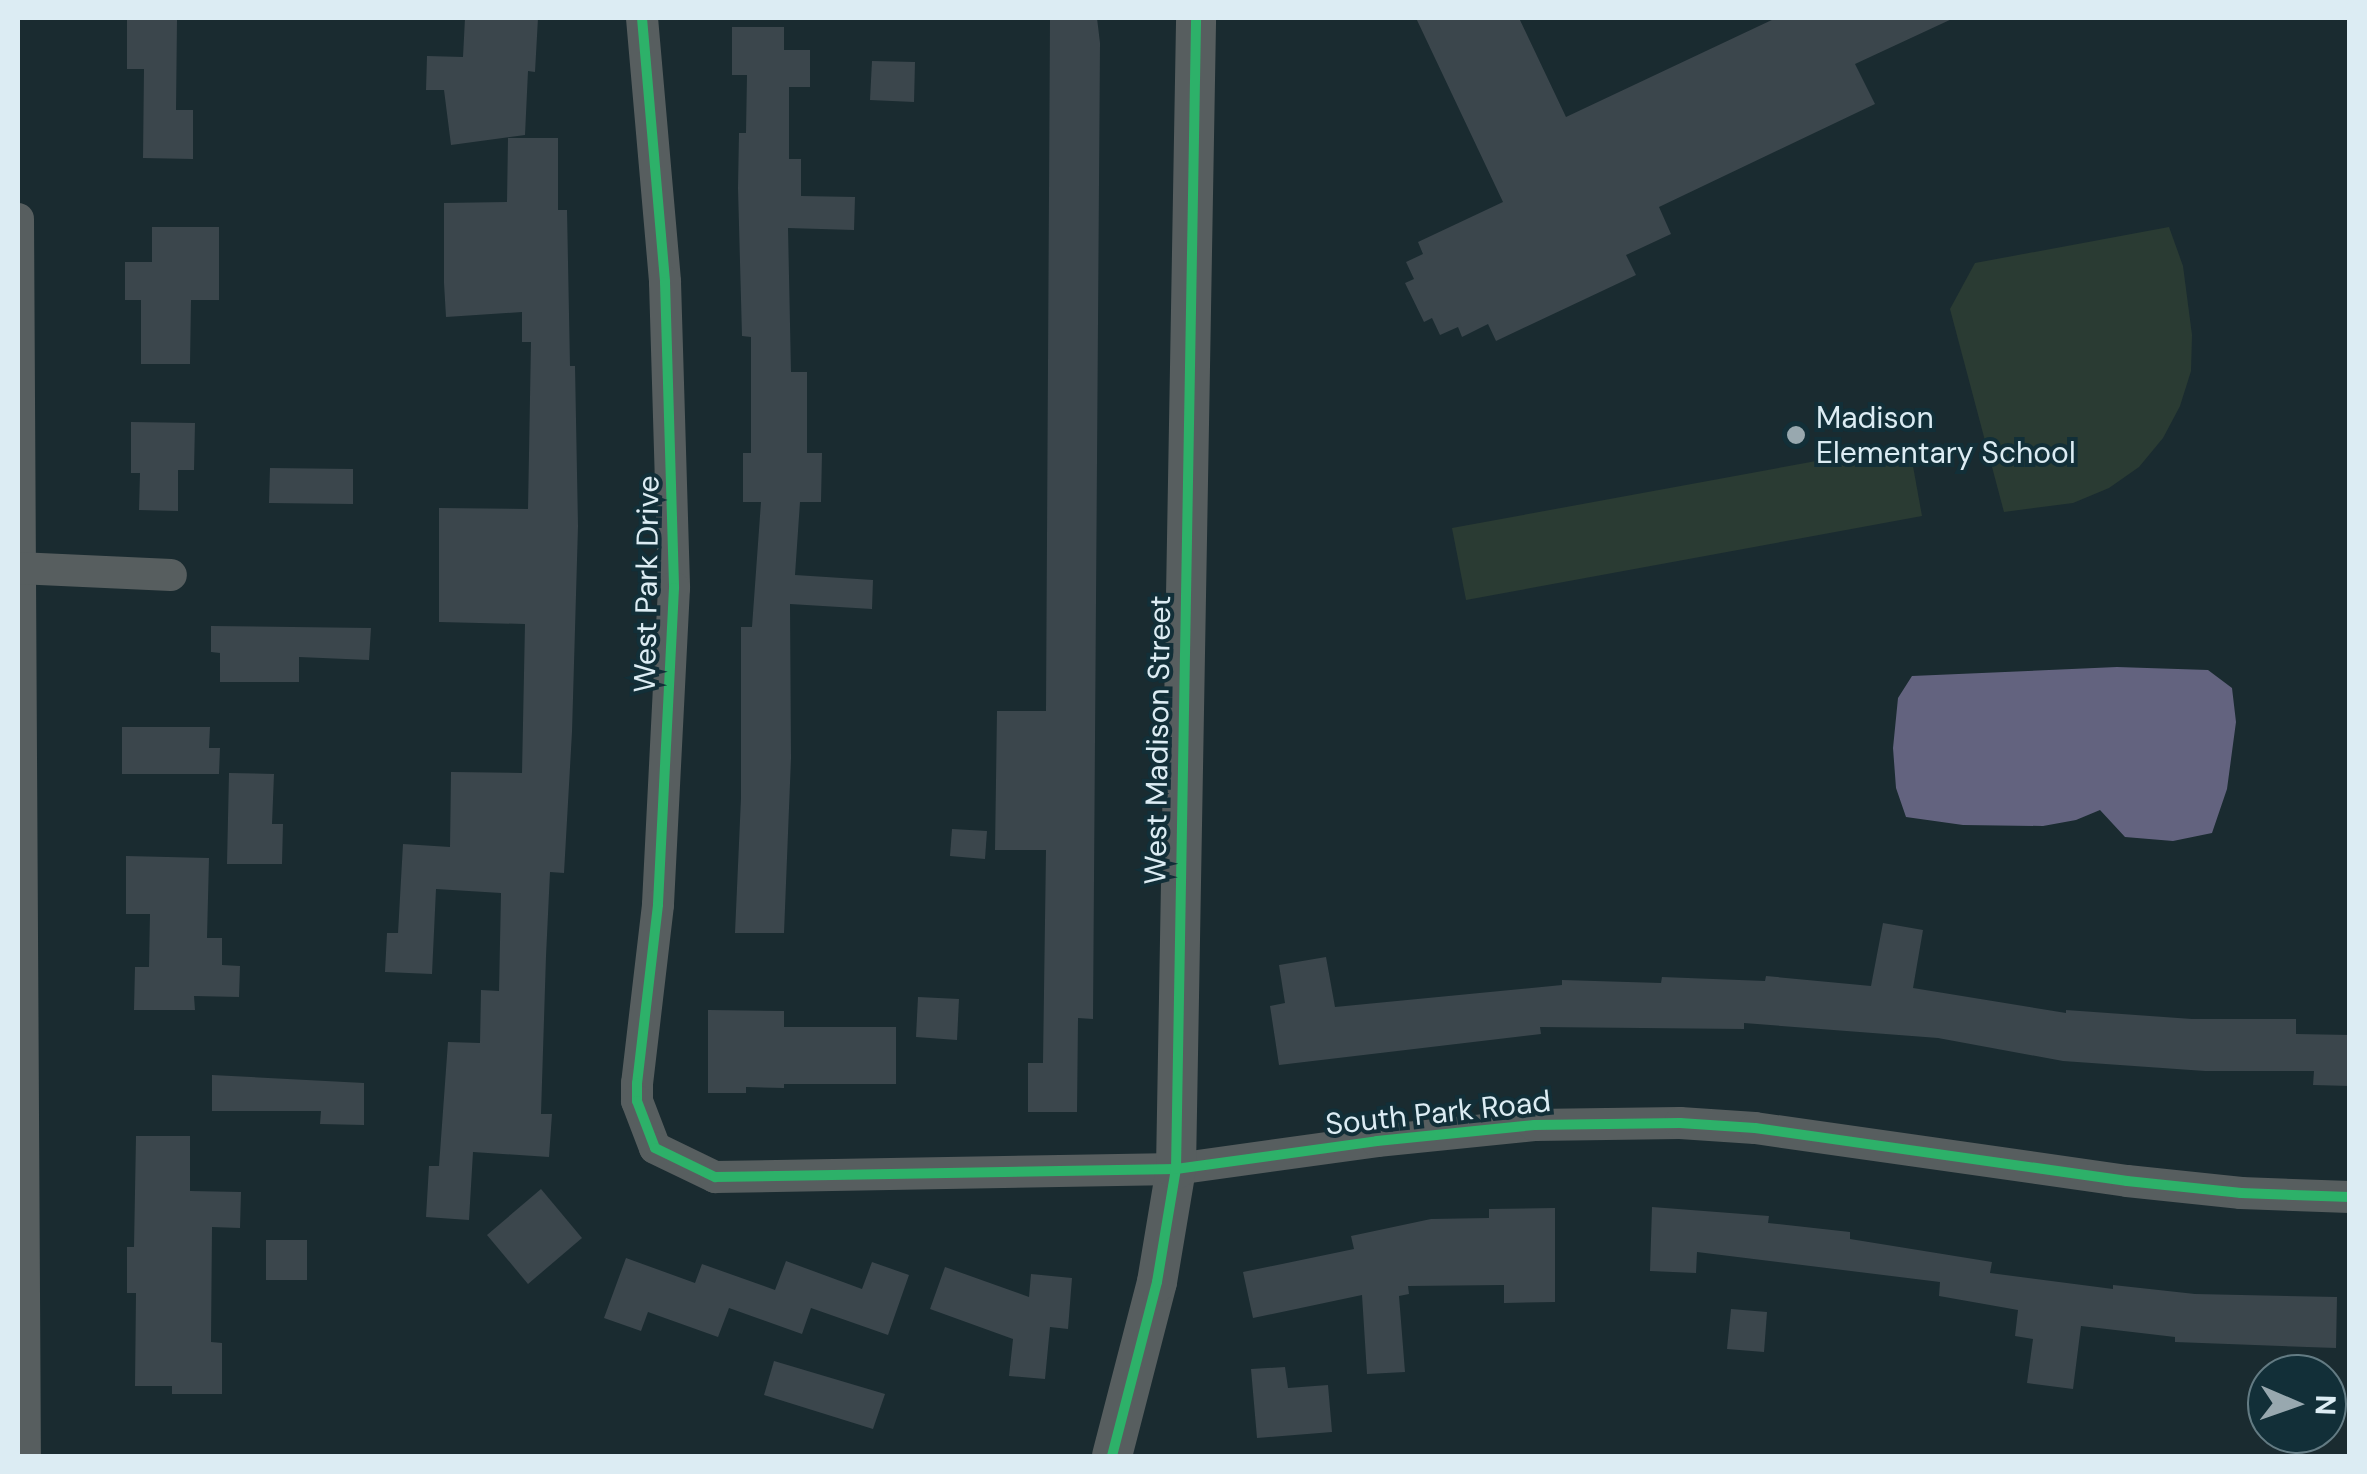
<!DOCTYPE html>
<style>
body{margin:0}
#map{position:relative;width:2367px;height:1474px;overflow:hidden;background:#1a2b30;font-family:"DM Sans",sans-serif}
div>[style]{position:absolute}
.green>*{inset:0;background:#2a3b33}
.water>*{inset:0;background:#63637f}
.building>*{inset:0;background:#3b464c}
.minor>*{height:32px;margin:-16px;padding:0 16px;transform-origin:16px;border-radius:16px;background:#575e5f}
.tertiary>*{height:40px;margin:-20px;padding:0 20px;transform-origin:20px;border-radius:20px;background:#575e5f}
.cycleway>*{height:10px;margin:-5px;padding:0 5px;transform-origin:5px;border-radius:5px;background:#2db169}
.dots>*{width:28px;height:28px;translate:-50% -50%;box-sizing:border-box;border:5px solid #122f38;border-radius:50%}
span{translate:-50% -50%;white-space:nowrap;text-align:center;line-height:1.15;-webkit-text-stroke:8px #122f38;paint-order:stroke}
.poi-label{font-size:30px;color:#dcecf3}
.left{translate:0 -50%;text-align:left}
.street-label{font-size:30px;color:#dcecf3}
.frame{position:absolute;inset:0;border:20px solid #dcecf3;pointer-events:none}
.north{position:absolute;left:2247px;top:1354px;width:100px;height:100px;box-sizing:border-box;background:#122f38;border:2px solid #637b83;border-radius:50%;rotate:92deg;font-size:28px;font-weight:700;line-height:40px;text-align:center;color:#dcecf3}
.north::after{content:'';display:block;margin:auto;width:35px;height:45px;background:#98a8af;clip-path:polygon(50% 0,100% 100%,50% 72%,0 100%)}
</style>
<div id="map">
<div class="green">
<div style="clip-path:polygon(2169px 227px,2183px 266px,2192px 335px,2191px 371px,2180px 406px,2163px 438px,2139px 467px,2109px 488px,2073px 503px,2004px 512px,1950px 309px,1975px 263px)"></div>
<div style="clip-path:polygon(1909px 444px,1922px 516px,1466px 600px,1452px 528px)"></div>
</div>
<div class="water">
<div style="clip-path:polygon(2117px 667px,2208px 670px,2232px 688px,2236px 722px,2227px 789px,2212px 833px,2173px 841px,2125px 837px,2100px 810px,2076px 820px,2043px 826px,1963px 825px,1906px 817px,1896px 788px,1893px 748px,1898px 698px,1912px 676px)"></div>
</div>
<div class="building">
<div style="clip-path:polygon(465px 18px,538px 18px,535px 72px,528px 71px,525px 135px,451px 145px,444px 90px,426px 90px,427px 56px,463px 57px)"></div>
<div style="clip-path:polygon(1050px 18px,1097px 18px,1100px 43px,1093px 1019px,1078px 1018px,1077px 1112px,1028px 1112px,1028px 1063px,1043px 1063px,1046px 850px,995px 850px,997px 711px,1046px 711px)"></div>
<div style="clip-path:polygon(1416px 18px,1519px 18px,1566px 117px,1776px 18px,1954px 18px,1855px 64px,1875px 104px,1659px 207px,1671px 234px,1626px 255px,1636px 275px,1496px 341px,1488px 324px,1462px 337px,1458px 327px,1440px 335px,1432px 318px,1424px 322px,1405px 283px,1414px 279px,1406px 262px,1423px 254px,1418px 242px,1503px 202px)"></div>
<div style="clip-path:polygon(127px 20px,177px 20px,176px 110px,193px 110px,193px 159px,143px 158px,144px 69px,127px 69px)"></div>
<div style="clip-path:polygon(732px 27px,784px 27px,784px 50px,810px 50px,810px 87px,789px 87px,789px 159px,801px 159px,801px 196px,855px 197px,854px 230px,788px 228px,791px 372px,807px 372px,807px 453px,822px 453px,821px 502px,800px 502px,795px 575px,873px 580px,872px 609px,790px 604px,791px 758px,784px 933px,735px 933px,741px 798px,741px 627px,752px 627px,761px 502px,743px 502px,743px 453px,751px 453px,751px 337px,742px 336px,738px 188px,739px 133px,746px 133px,747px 75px,732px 75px)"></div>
<div style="clip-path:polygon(872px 61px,915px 62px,914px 102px,870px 100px)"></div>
<div style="clip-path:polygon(508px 138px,558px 138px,558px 210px,567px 210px,570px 366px,575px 366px,578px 526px,572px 732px,564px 873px,550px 872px,546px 956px,541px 1114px,552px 1114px,549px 1157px,473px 1152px,469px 1220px,426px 1217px,429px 1166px,439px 1166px,448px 1042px,480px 1043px,481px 990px,499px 991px,501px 893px,436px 889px,432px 974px,385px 972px,387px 933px,398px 933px,403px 844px,450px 847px,451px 772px,522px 773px,525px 624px,439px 622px,439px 508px,528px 509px,531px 342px,522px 342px,522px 312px,446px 317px,444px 283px,444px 203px,507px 202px)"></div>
<div style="clip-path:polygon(152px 227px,219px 227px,219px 300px,191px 300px,190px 364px,141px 364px,141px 300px,125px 300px,125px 262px,152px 262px)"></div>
<div style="clip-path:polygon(131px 422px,195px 423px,194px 470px,178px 470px,178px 511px,139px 510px,140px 473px,131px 473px)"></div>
<div style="clip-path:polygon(270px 468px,353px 469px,353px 504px,269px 503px)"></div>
<div style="clip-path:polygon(211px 626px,371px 628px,369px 660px,299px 657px,299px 682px,220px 682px,220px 653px,211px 652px)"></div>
<div style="clip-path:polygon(122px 727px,210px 727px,209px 748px,220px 748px,219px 774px,122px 774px)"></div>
<div style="clip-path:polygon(229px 773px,274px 774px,272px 824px,283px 824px,282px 864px,227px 864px)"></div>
<div style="clip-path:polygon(952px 829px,987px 831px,985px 859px,950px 856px)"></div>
<div style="clip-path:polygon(126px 856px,209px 858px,207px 938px,222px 938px,222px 965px,240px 966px,239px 997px,194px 996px,195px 1010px,134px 1010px,135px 967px,149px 967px,150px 914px,126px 914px)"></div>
<div style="clip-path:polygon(1883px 923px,1923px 930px,1913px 988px,2066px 1013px,2066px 1010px,2192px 1019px,2296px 1019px,2296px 1034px,2350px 1035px,2350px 1086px,2313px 1085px,2314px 1071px,2205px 1071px,2063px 1061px,1938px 1038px,1744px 1023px,1744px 1029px,1540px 1027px,1541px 1034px,1279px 1065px,1270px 1006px,1285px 1003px,1279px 965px,1326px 957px,1335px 1007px,1562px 985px,1562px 980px,1661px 983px,1662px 977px,1765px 981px,1766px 976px,1871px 986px)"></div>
<div style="clip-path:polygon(918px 997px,959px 999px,957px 1040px,916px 1037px)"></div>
<div style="clip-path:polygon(708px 1010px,784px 1011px,784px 1027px,896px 1027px,896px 1084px,784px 1084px,784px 1088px,746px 1087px,746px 1093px,708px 1093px)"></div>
<div style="clip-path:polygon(212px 1075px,364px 1083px,364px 1125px,320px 1124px,321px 1111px,212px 1111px)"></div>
<div style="clip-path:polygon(136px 1136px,190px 1136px,190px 1191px,241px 1192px,240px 1228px,212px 1227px,211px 1342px,222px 1343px,222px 1394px,172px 1394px,172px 1386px,135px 1386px,136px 1293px,127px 1293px,127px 1247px,134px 1247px)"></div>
<div style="clip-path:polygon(541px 1189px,582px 1238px,528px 1284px,487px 1235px)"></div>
<div style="clip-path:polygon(1652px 1207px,1769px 1216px,1768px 1223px,1850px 1232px,1850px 1239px,1992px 1262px,1990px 1273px,2113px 1289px,2113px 1285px,2195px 1294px,2337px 1297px,2336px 1348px,2175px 1342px,2175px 1337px,2081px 1326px,2073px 1389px,2027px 1383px,2033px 1339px,2015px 1336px,2018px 1310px,1939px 1296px,1940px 1282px,1697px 1252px,1696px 1273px,1650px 1271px)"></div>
<div style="clip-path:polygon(1555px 1208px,1555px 1302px,1504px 1303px,1504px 1285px,1408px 1286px,1409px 1294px,1399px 1296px,1405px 1372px,1367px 1374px,1362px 1295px,1253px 1318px,1243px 1272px,1354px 1249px,1351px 1236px,1431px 1219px,1489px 1218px,1489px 1209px)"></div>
<div style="clip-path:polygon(266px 1240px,307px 1240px,307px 1280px,266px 1280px)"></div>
<div style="clip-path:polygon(626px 1258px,695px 1283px,702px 1264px,775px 1290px,786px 1261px,862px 1289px,872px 1262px,909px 1275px,888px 1335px,811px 1308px,802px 1334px,729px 1308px,718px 1337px,648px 1312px,641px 1331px,604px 1318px)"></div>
<div style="clip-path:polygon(945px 1267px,1029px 1297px,1031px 1274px,1072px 1278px,1068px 1329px,1050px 1327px,1045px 1379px,1009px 1376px,1013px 1339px,930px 1309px)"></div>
<div style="clip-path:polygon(1731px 1309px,1767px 1312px,1764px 1352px,1727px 1349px)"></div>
<div style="clip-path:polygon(774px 1361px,885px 1394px,873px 1429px,764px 1395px)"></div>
<div style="clip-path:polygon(1285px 1367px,1288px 1388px,1328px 1385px,1332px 1432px,1257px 1438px,1251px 1369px)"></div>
</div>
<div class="minor">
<div style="left:642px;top:18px;width:265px;rotate:85deg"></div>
<div style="left:665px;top:282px;width:306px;rotate:88.3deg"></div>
<div style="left:674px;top:588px;width:317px;rotate:92.9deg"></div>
<div style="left:658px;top:905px;width:179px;rotate:96.7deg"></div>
<div style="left:637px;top:1083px;width:18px;rotate:90deg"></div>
<div style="left:637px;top:1101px;width:50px;rotate:69deg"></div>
<div style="left:655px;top:1148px;width:67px;rotate:25.8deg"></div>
<div style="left:715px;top:1177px;width:461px;rotate:-1deg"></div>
<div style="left:1176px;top:1169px;width:203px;rotate:-7.9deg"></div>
<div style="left:1377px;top:1141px;width:158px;rotate:-5.8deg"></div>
<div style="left:1534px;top:1125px;width:146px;rotate:-0.8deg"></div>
<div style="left:1680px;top:1123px;width:75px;rotate:3.8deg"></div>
<div style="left:1755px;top:1128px;width:376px;rotate:8.1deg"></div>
<div style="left:2127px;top:1181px;width:115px;rotate:6deg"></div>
<div style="left:2241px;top:1193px;width:109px;rotate:2.1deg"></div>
<div style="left:18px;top:219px;width:1237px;rotate:89.68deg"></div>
<div style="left:18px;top:568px;width:153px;rotate:2.6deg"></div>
</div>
<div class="tertiary">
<div style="left:1112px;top:1456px;width:180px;rotate:-75.5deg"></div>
<div style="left:1157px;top:1282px;width:115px;rotate:-80.5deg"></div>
<div style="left:1176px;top:1169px;width:1151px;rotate:-89deg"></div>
</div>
<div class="cycleway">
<div style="left:642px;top:18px;width:265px;rotate:85deg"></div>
<div style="left:665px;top:282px;width:306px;rotate:88.3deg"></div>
<div style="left:674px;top:588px;width:317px;rotate:92.9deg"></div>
<div style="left:658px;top:905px;width:179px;rotate:96.7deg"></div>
<div style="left:637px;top:1083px;width:18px;rotate:90deg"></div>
<div style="left:637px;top:1101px;width:50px;rotate:69deg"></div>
<div style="left:655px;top:1148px;width:67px;rotate:25.8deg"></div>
<div style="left:715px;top:1177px;width:461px;rotate:-1deg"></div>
<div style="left:1176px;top:1169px;width:203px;rotate:-7.9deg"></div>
<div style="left:1377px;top:1141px;width:158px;rotate:-5.8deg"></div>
<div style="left:1534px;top:1125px;width:146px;rotate:-0.8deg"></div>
<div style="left:1680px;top:1123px;width:75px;rotate:3.8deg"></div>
<div style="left:1755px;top:1128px;width:376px;rotate:8.1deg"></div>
<div style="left:2127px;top:1181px;width:115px;rotate:6deg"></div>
<div style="left:2241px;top:1193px;width:109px;rotate:2.1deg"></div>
<div style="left:1112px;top:1456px;width:180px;rotate:-75.5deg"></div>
<div style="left:1157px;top:1282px;width:115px;rotate:-80.5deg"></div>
<div style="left:1176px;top:1169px;width:1151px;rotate:-89deg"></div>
</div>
<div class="dots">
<div style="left:1796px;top:435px;background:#98a8af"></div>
</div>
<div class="poi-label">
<span class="left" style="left:1816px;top:435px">Madison<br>Elementary School</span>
</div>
<div class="street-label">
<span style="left:647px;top:584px;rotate:-89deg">West Park Drive</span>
<span style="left:1158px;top:740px;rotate:-89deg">West Madison Street</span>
<span style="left:1438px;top:1113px;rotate:-6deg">South Park Road</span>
</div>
<div class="frame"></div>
<div class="north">N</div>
</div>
